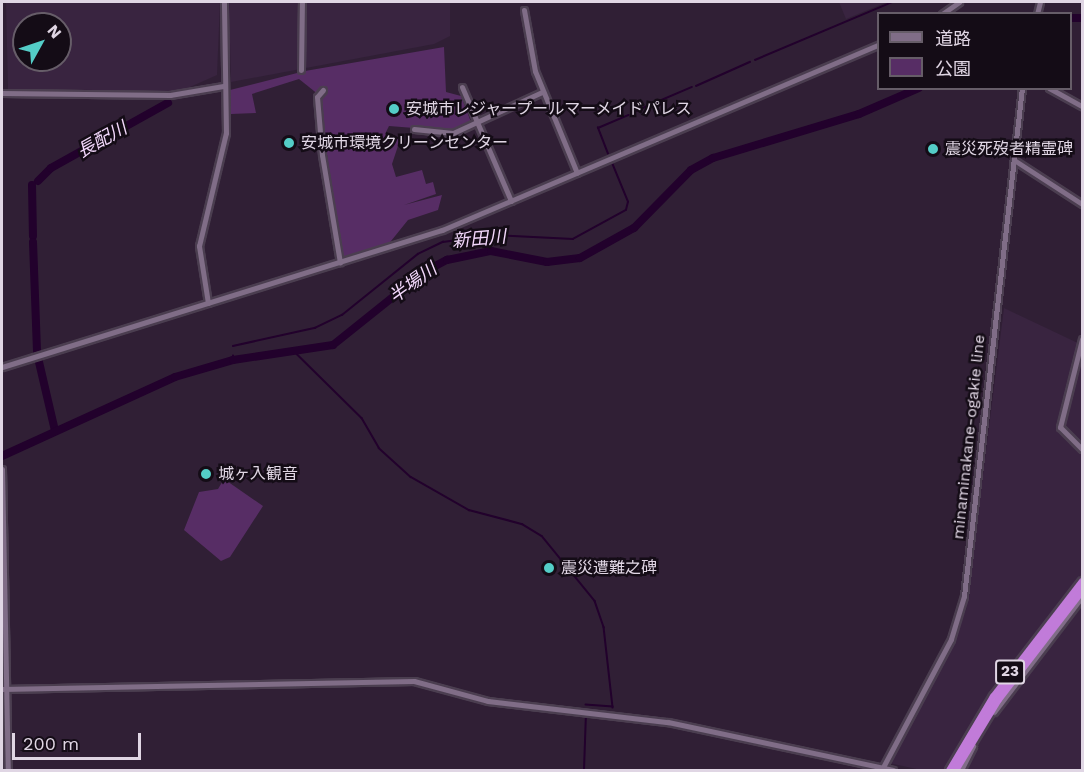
<!DOCTYPE html>
<meta charset="utf-8">
<style>
body{margin:0}
#map{position:relative;width:1084px;height:772px;overflow:hidden;background:#301f35;font-family:"Work Sans","Noto Sans JP",sans-serif}
div>[style]{position:absolute}
.built>*{inset:0;background:#392440}
.green>*{inset:0;background:#572d65}
.stream>*{height:1.5px;margin:-0.75px;padding:0 0.75px;transform-origin:0.75px;border-radius:0.75px;background:#22012c}
.river>*{height:8px;margin:-4px;padding:0 4px;transform-origin:4px;border-radius:4px;background:#22012c}
.roads{filter:drop-shadow(2px 0 #4b3e50) drop-shadow(-2px 0 #4b3e50) drop-shadow(0 2px #4b3e50) drop-shadow(0 -2px #4b3e50)}
.secondary>*{height:5px;margin:-2.5px;padding:0 2.5px;transform-origin:2.5px;border-radius:2.5px;background:#806d87}
.highway>*{height:7px;margin:-3.5px;padding:0 3.5px;transform-origin:3.5px;border-radius:3.5px;background:#c17bd9}
.dots>*{width:16px;height:16px;translate:-50% -50%;box-sizing:border-box;border:3px solid #140c16;border-radius:50%}
span{translate:-50% -50%;white-space:nowrap;text-align:center;line-height:1.15;-webkit-text-stroke:5px #140c16;paint-order:stroke}
.shield-label span{padding:2px 4px;background:#140c16;border:2px solid;border-radius:4px;-webkit-text-stroke-width:0}
.shield-label{font-size:15px;color:#e0d6e4;font-weight:700}
.poi-label{font-size:16px;color:#e0d6e4}
.left{translate:0 -50%;text-align:left}
.street-label{font-size:16px;color:#e0d6e4}
.water-label{font-size:18px;color:#f3d8fc;font-style:italic}
.frame{position:absolute;inset:0;border:3px solid #e0d6e4;pointer-events:none}
.legend{position:absolute;left:877px;top:12px;width:195px;height:78px;box-sizing:border-box;background:#140c16;border:2px solid #665d68;margin:0;padding:8px 10px;list-style:none;font-size:18px;color:#e0d6e4}
.legend li{display:flex;align-items:center;gap:12px;height:30px}
.legend b{width:30px;border:2px solid #665d68}
.north{position:absolute;left:12px;top:12px;width:60px;height:60px;box-sizing:border-box;background:#140c16;border:2px solid #665d68;border-radius:50%;rotate:50deg;font-size:16px;font-weight:700;line-height:24px;text-align:center;color:#e0d6e4}
.north::after{content:'';display:block;margin:auto;width:21px;height:27px;background:#54cdc7;clip-path:polygon(50% 0,100% 100%,50% 72%,0 100%)}
.scale{position:absolute;left:12px;top:733px;width:129px;height:27px;box-sizing:border-box;border:3px solid #e0d6e4;border-top:0;padding-left:8px;font-size:18px;line-height:21px;white-space:nowrap;color:#e0d6e4;-webkit-text-stroke:4px #140c16;paint-order:stroke}
</style>
<div id="map">
<div class="built">
<div style="clip-path:polygon(evenodd,6px 2px,220px 2px,217px 75px,181px 91px,8px 89px,6px 2px,24px 24px,60px 24px,60px 60px,24px 60px,24px 24px)"></div>
<div style="clip-path:polygon(229px 2px,450px 2px,450px 36px,434px 44px,231px 82px)"></div>
<div style="clip-path:polygon(839px 2px,887px 2px,846px 19px)"></div>
<div style="clip-path:polygon(1004px 308px,1082px 345px,1082px 770px,921px 770px,889px 763px,966px 610px)"></div>
</div>
<div class="green">
<div style="clip-path:polygon(444px 47px,446px 92px,461px 96px,471px 122px,452px 131px,389px 126px,385px 134px,400px 140px,392px 164px,396px 177px,422px 170px,426px 184px,433px 182px,436px 194px,404px 205px,442px 195px,438px 210px,408px 220px,387px 246px,341px 258px,319px 95px,299px 79px,252px 94px,256px 113px,231px 114px,230px 90px,305px 71px)"></div>
<div style="clip-path:polygon(224px 479px,263px 506px,230px 557px,221px 561px,184px 530px,199px 492px,218px 489px)"></div>
</div>
<div class="stream">
<div style="left:755px;top:60px;width:149px;rotate:-22.9deg"></div>
<div style="left:696px;top:86px;width:59px;rotate:-24deg"></div>
<div style="left:631px;top:113px;width:66px;rotate:-23.1deg"></div>
<div style="left:608px;top:154px;width:28px;rotate:-111deg"></div>
<div style="left:598px;top:128px;width:33px;rotate:-23deg"></div>
<div style="left:233px;top:346px;width:84px;rotate:-12.4deg"></div>
<div style="left:315px;top:328px;width:30px;rotate:-26deg"></div>
<div style="left:342px;top:315px;width:97px;rotate:-38.8deg"></div>
<div style="left:418px;top:254px;width:28px;rotate:-26deg"></div>
<div style="left:443px;top:242px;width:51px;rotate:-7.8deg"></div>
<div style="left:494px;top:235px;width:79px;rotate:2.9deg"></div>
<div style="left:573px;top:239px;width:60px;rotate:-28.7deg"></div>
<div style="left:626px;top:210px;width:8px;rotate:-76deg"></div>
<div style="left:628px;top:202px;width:42px;rotate:-112.3deg"></div>
<div style="left:297px;top:354px;width:91px;rotate:44.6deg"></div>
<div style="left:362px;top:418px;width:34px;rotate:60deg"></div>
<div style="left:379px;top:448px;width:43px;rotate:42.2deg"></div>
<div style="left:411px;top:477px;width:67px;rotate:29.6deg"></div>
<div style="left:469px;top:510px;width:55px;rotate:14.8deg"></div>
<div style="left:522px;top:524px;width:23px;rotate:31deg"></div>
<div style="left:542px;top:536px;width:84px;rotate:50.8deg"></div>
<div style="left:595px;top:601px;width:28px;rotate:71deg"></div>
<div style="left:604px;top:627px;width:81px;rotate:83.6deg"></div>
<div style="left:613px;top:707px;width:27px;rotate:-176deg"></div>
<div style="left:233px;top:360px;width:4px;rotate:-90deg"></div>
<div style="left:584px;top:770px;width:56px;rotate:-88deg"></div>
</div>
<div class="river">
<div style="left:1070px;top:18px;width:12px"></div>
<div style="left:38px;top:181px;width:18px;rotate:-45deg"></div>
<div style="left:51px;top:168px;width:134px;rotate:-29.1deg"></div>
<div style="left:32px;top:185px;width:51px;rotate:88.9deg"></div>
<div style="left:33px;top:242px;width:109px;rotate:87.9deg"></div>
<div style="left:39px;top:362px;width:71px;rotate:76.9deg"></div>
<div style="left:2px;top:456px;width:190px;rotate:-24.5deg"></div>
<div style="left:175px;top:377px;width:60px;rotate:-16.3deg"></div>
<div style="left:233px;top:360px;width:101px;rotate:-8.5deg"></div>
<div style="left:333px;top:345px;width:117px;rotate:-38.7deg"></div>
<div style="left:424px;top:272px;width:26px;rotate:-28deg"></div>
<div style="left:447px;top:260px;width:45px;rotate:-11.6deg"></div>
<div style="left:491px;top:251px;width:57px;rotate:11.1deg"></div>
<div style="left:547px;top:262px;width:33px;rotate:-7deg"></div>
<div style="left:580px;top:258px;width:62px;rotate:-29.1deg"></div>
<div style="left:634px;top:228px;width:81px;rotate:-45.5deg"></div>
<div style="left:691px;top:170px;width:25px;rotate:-29deg"></div>
<div style="left:713px;top:158px;width:152px;rotate:-16.8deg"></div>
<div style="left:859px;top:114px;width:65px;rotate:-23.4deg"></div>
</div>
<div class="roads">
<div class="secondary">
<div style="left:524px;top:10px;width:62px;rotate:79.8deg"></div>
<div style="left:535px;top:71px;width:110px;rotate:67.6deg"></div>
<div style="left:942px;top:14px;width:21px;rotate:-35deg"></div>
<div style="left:1037px;top:14px;width:12px;rotate:-76deg"></div>
<div style="left:301px;top:70px;width:68px;rotate:-89.2deg"></div>
<div style="left:462px;top:87px;width:124px;rotate:66.7deg"></div>
<div style="left:1049px;top:88px;width:38px;rotate:29deg"></div>
<div style="left:323px;top:90px;width:9px;rotate:131deg"></div>
<div style="left:317px;top:97px;width:58px;rotate:85.1deg"></div>
<div style="left:322px;top:155px;width:109px;rotate:80.5deg"></div>
<div style="left:2px;top:93px;width:168px;rotate:0.7deg"></div>
<div style="left:170px;top:95px;width:54px;rotate:-9.6deg"></div>
<div style="left:414px;top:129px;width:39px;rotate:6deg"></div>
<div style="left:453px;top:133px;width:98px;rotate:-24.7deg"></div>
<div style="left:1014px;top:160px;width:81px;rotate:32.9deg"></div>
<div style="left:208px;top:303px;width:58px;rotate:-99deg"></div>
<div style="left:199px;top:246px;width:116px;rotate:-76.6deg"></div>
<div style="left:226px;top:133px;width:131px;rotate:-90.9deg"></div>
<div style="left:1082px;top:339px;width:91px;rotate:104deg"></div>
<div style="left:1060px;top:427px;width:31px;rotate:45deg"></div>
<div style="left:2px;top:367px;width:461px;rotate:-17.3deg"></div>
<div style="left:442px;top:230px;width:474px;rotate:-23deg"></div>
<div style="left:2px;top:469px;width:301px;rotate:88.9deg"></div>
<div style="left:2px;top:689px;width:412px;rotate:-1.1deg"></div>
<div style="left:414px;top:681px;width:77px;rotate:15.1deg"></div>
<div style="left:488px;top:701px;width:181px;rotate:6.7deg"></div>
<div style="left:668px;top:722px;width:230px;rotate:12deg"></div>
<div style="left:994px;top:712px;width:145px;rotate:-52.6deg"></div>
<div style="left:882px;top:769px;width:147px;rotate:-62deg"></div>
<div style="left:951px;top:639px;width:45px;rotate:-73.2deg"></div>
<div style="left:964px;top:596px;width:511px;rotate:-83.49deg"></div>
<div style="left:961px;top:770px;width:27px;rotate:-63deg"></div>
</div>
<div class="highway">
<div style="left:949px;top:770px;width:86px;rotate:-59.3deg"></div>
<div style="left:993px;top:696px;width:145px;rotate:-52.3deg"></div>
<div style="left:955px;top:770px;width:83px;rotate:-58.8deg"></div>
<div style="left:998px;top:699px;width:138px;rotate:-52.4deg"></div>
</div>
</div>
<div class="dots">
<div style="left:394px;top:109px;background:#54cdc7"></div>
<div style="left:289px;top:143px;background:#54cdc7"></div>
<div style="left:933px;top:149px;background:#54cdc7"></div>
<div style="left:206px;top:474px;background:#54cdc7"></div>
<div style="left:549px;top:568px;background:#54cdc7"></div>
</div>
<div class="shield-label">
<span style="left:1010px;top:672px">23</span>
</div>
<div class="poi-label">
<span class="left" style="left:406px;top:109px">安城市レジャープールマーメイドパレス</span>
<span class="left" style="left:301px;top:143px">安城市環境クリーンセンター</span>
<span class="left" style="left:945px;top:149px">震災死歿者精霊碑</span>
<span class="left" style="left:218px;top:474px">城ヶ入観音</span>
<span class="left" style="left:561px;top:568px">震災遭難之碑</span>
</div>
<div class="street-label">
<span style="left:969px;top:437px;rotate:-84deg">minaminakane-ogakie line</span>
</div>
<div class="water-label">
<span style="left:102px;top:140px;rotate:-29deg">長配川</span>
<span style="left:479px;top:239px;rotate:-5deg">新田川</span>
<span style="left:413px;top:283px;rotate:-36deg">半場川</span>
</div>
<div class="frame"></div>
<ul class="legend">
<li><b style="height:8px;background:#806d87"></b>道路</li>
<li><b style="height:16px;background:#572d65"></b>公園</li>
</ul>
<div class="north">N</div>
<div class="scale">200 m</div>
</div>
